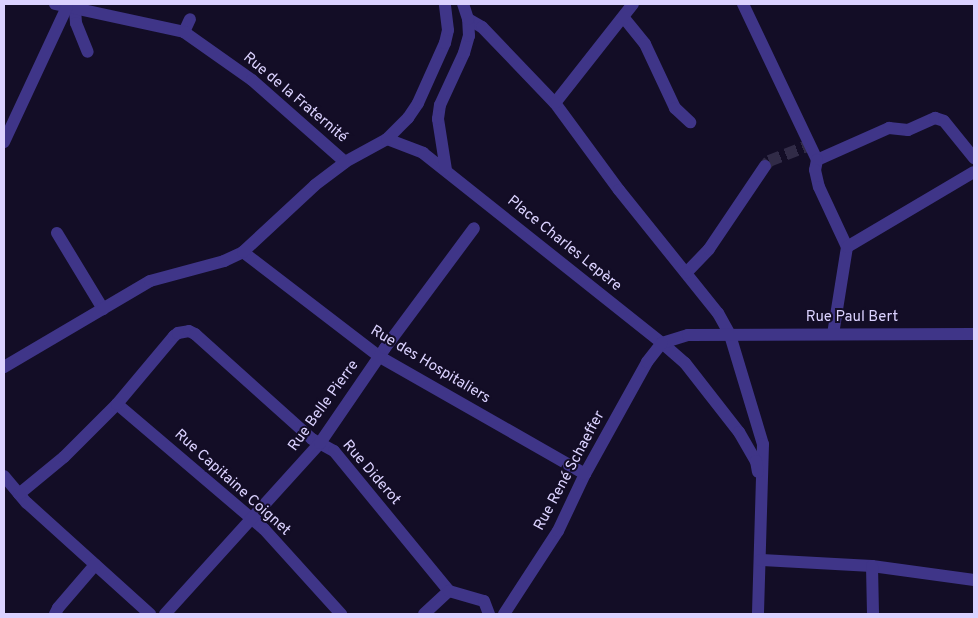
<!DOCTYPE html>
<meta charset="utf-8">
<style>
body{margin:0}
#map{position:relative;width:978px;height:618px;overflow:hidden;background:#130d26;font-family:Overpass,sans-serif}
div>[style]{position:absolute}
.street-tunnel>*{height:12px;margin-top:-6px;transform-origin:0;background:repeating-linear-gradient(90deg,#312b47 0 12px,transparent 0 18px)}
.lane>*{height:12px;margin:-6px;padding:0 6px;transform-origin:6px;border-radius:6px;background:#3f3588}
.street>*{height:12px;margin:-6px;padding:0 6px;transform-origin:6px;border-radius:6px;background:#3f3588}
span{translate:-50% -50%;white-space:nowrap;text-align:center;line-height:1.15;-webkit-text-stroke:4px #130d26;paint-order:stroke}
.street-label{font-size:15px;color:#dbd2ff}
.frame{position:absolute;inset:0;border:5px solid #dbd2ff;pointer-events:none}
</style>
<div id="map">
<div class="street-tunnel">
<div style="left:765px;top:166px;width:6px;rotate:-51deg"></div>
<div style="left:769px;top:161px;width:44px;rotate:-21.3deg"></div>
</div>
<div class="lane">
<div style="left:75px;top:9px;width:14px;rotate:86deg"></div>
<div style="left:76px;top:23px;width:31px;rotate:68deg"></div>
<div style="left:184px;top:32px;width:14px;rotate:-65deg"></div>
<div style="left:57px;top:233px;width:89px;rotate:58.8deg"></div>
</div>
<div class="street">
<div style="left:55px;top:4px;width:132px;rotate:12.2deg"></div>
<div style="left:184px;top:32px;width:83px;rotate:35.2deg"></div>
<div style="left:252px;top:80px;width:124px;rotate:41.4deg"></div>
<div style="left:743px;top:4px;width:173px;rotate:64.6deg"></div>
<div style="left:624px;top:18px;width:33px;rotate:51deg"></div>
<div style="left:645px;top:44px;width:71px;rotate:64.9deg"></div>
<div style="left:675px;top:108px;width:21px;rotate:43deg"></div>
<div style="left:468px;top:19px;width:16px;rotate:30deg"></div>
<div style="left:482px;top:27px;width:105px;rotate:46.2deg"></div>
<div style="left:555px;top:103px;width:108px;rotate:53.7deg"></div>
<div style="left:619px;top:190px;width:158px;rotate:51.2deg"></div>
<div style="left:718px;top:313px;width:25px;rotate:61deg"></div>
<div style="left:730px;top:335px;width:114px;rotate:73.2deg"></div>
<div style="left:763px;top:444px;width:170px;rotate:91.7deg"></div>
<div style="left:555px;top:103px;width:126px;rotate:-51.8deg"></div>
<div style="left:387px;top:139px;width:39px;rotate:21deg"></div>
<div style="left:423px;top:153px;width:305px;rotate:38.5deg"></div>
<div style="left:662px;top:343px;width:30px;rotate:41deg"></div>
<div style="left:685px;top:363px;width:88px;rotate:52deg"></div>
<div style="left:739px;top:432px;width:34px;rotate:60deg"></div>
<div style="left:756px;top:461px;width:11px;rotate:80deg"></div>
<div style="left:4px;top:142px;width:149px;rotate:-65deg"></div>
<div style="left:817px;top:160px;width:79px;rotate:-24deg"></div>
<div style="left:889px;top:128px;width:19px;rotate:6deg"></div>
<div style="left:908px;top:130px;width:30px;rotate:-24deg"></div>
<div style="left:935px;top:118px;width:9px;rotate:18deg"></div>
<div style="left:944px;top:121px;width:48px;rotate:51deg"></div>
<div style="left:817px;top:160px;width:10px;rotate:101deg"></div>
<div style="left:815px;top:170px;width:17px;rotate:77deg"></div>
<div style="left:819px;top:187px;width:66px;rotate:65deg"></div>
<div style="left:847px;top:247px;width:88px;rotate:99.1deg"></div>
<div style="left:446px;top:170px;width:52px;rotate:-98.9deg"></div>
<div style="left:438px;top:119px;width:14px;rotate:-82deg"></div>
<div style="left:440px;top:105px;width:57px;rotate:-65.2deg"></div>
<div style="left:464px;top:53px;width:18px;rotate:-74deg"></div>
<div style="left:469px;top:36px;width:17px;rotate:-93deg"></div>
<div style="left:468px;top:19px;width:16px;rotate:-108deg"></div>
<div style="left:847px;top:247px;width:147px;rotate:-30.6deg"></div>
<div style="left:243px;top:252px;width:173px;rotate:37.5deg"></div>
<div style="left:380px;top:357px;width:236px;rotate:29.7deg"></div>
<div style="left:686px;top:273px;width:33px;rotate:-46deg"></div>
<div style="left:709px;top:249px;width:100px;rotate:-56deg"></div>
<div style="left:662px;top:343px;width:27px;rotate:-17deg"></div>
<div style="left:688px;top:335px;width:286px;rotate:-0.2deg"></div>
<div style="left:4px;top:367px;width:169px;rotate:-30.5deg"></div>
<div style="left:150px;top:281px;width:77px;rotate:-15.1deg"></div>
<div style="left:224px;top:261px;width:21px;rotate:-25deg"></div>
<div style="left:243px;top:252px;width:98px;rotate:-42.9deg"></div>
<div style="left:315px;top:185px;width:38px;rotate:-37deg"></div>
<div style="left:345px;top:162px;width:48px;rotate:-28.7deg"></div>
<div style="left:387px;top:139px;width:30px;rotate:-45deg"></div>
<div style="left:408px;top:118px;width:18px;rotate:-56deg"></div>
<div style="left:418px;top:103px;width:66px;rotate:-65.8deg"></div>
<div style="left:445px;top:43px;width:13px;rotate:-77deg"></div>
<div style="left:448px;top:30px;width:26px;rotate:-97deg"></div>
<div style="left:117px;top:404px;width:193px;rotate:40.4deg"></div>
<div style="left:264px;top:529px;width:115px;rotate:47.8deg"></div>
<div style="left:4px;top:476px;width:35px;rotate:50deg"></div>
<div style="left:27px;top:503px;width:166px;rotate:42.1deg"></div>
<div style="left:19px;top:494px;width:58px;rotate:-39.4deg"></div>
<div style="left:64px;top:457px;width:75px;rotate:-45deg"></div>
<div style="left:117px;top:404px;width:89px;rotate:-50deg"></div>
<div style="left:174px;top:336px;width:5px;rotate:-37deg"></div>
<div style="left:178px;top:333px;width:11px;rotate:-10deg"></div>
<div style="left:189px;top:331px;width:7px;rotate:27deg"></div>
<div style="left:195px;top:334px;width:157px;rotate:41.9deg"></div>
<div style="left:312px;top:439px;width:25px;rotate:29deg"></div>
<div style="left:334px;top:451px;width:181px;rotate:50.6deg"></div>
<div style="left:760px;top:560px;width:112px;rotate:3.1deg"></div>
<div style="left:872px;top:566px;width:103px;rotate:7.8deg"></div>
<div style="left:872px;top:566px;width:48px;rotate:88.8deg"></div>
<div style="left:55px;top:614px;width:7px;rotate:-63deg"></div>
<div style="left:58px;top:608px;width:57px;rotate:-49.3deg"></div>
<div style="left:165px;top:614px;width:231px;rotate:-47.8deg"></div>
<div style="left:320px;top:443px;width:115px;rotate:-55.6deg"></div>
<div style="left:385px;top:348px;width:149px;rotate:-53.4deg"></div>
<div style="left:424px;top:614px;width:34px;rotate:-43deg"></div>
<div style="left:449px;top:591px;width:36px;rotate:16deg"></div>
<div style="left:484px;top:601px;width:14px;rotate:69deg"></div>
<div style="left:504px;top:614px;width:99px;rotate:-57deg"></div>
<div style="left:558px;top:531px;width:63px;rotate:-64.7deg"></div>
<div style="left:585px;top:474px;width:128px;rotate:-61deg"></div>
<div style="left:647px;top:362px;width:24px;rotate:-52deg"></div>
</div>
<div class="street-label">
<span style="left:295px;top:98px;rotate:40deg">Rue de la Fraternité</span>
<span style="left:564px;top:244px;rotate:39deg">Place Charles Lepère</span>
<span style="left:852px;top:318px">Rue Paul Bert</span>
<span style="left:430px;top:365px;rotate:31deg">Rue des Hospitaliers</span>
<span style="left:324px;top:406px;rotate:-54deg">Rue Belle Pierre</span>
<span style="left:570px;top:471px;rotate:-62deg">Rue René Schaeffer</span>
<span style="left:371px;top:473px;rotate:49deg">Rue Diderot</span>
<span style="left:232px;top:483px;rotate:42deg">Rue Capitaine Coignet</span>
</div>
<div class="frame"></div>
</div>
